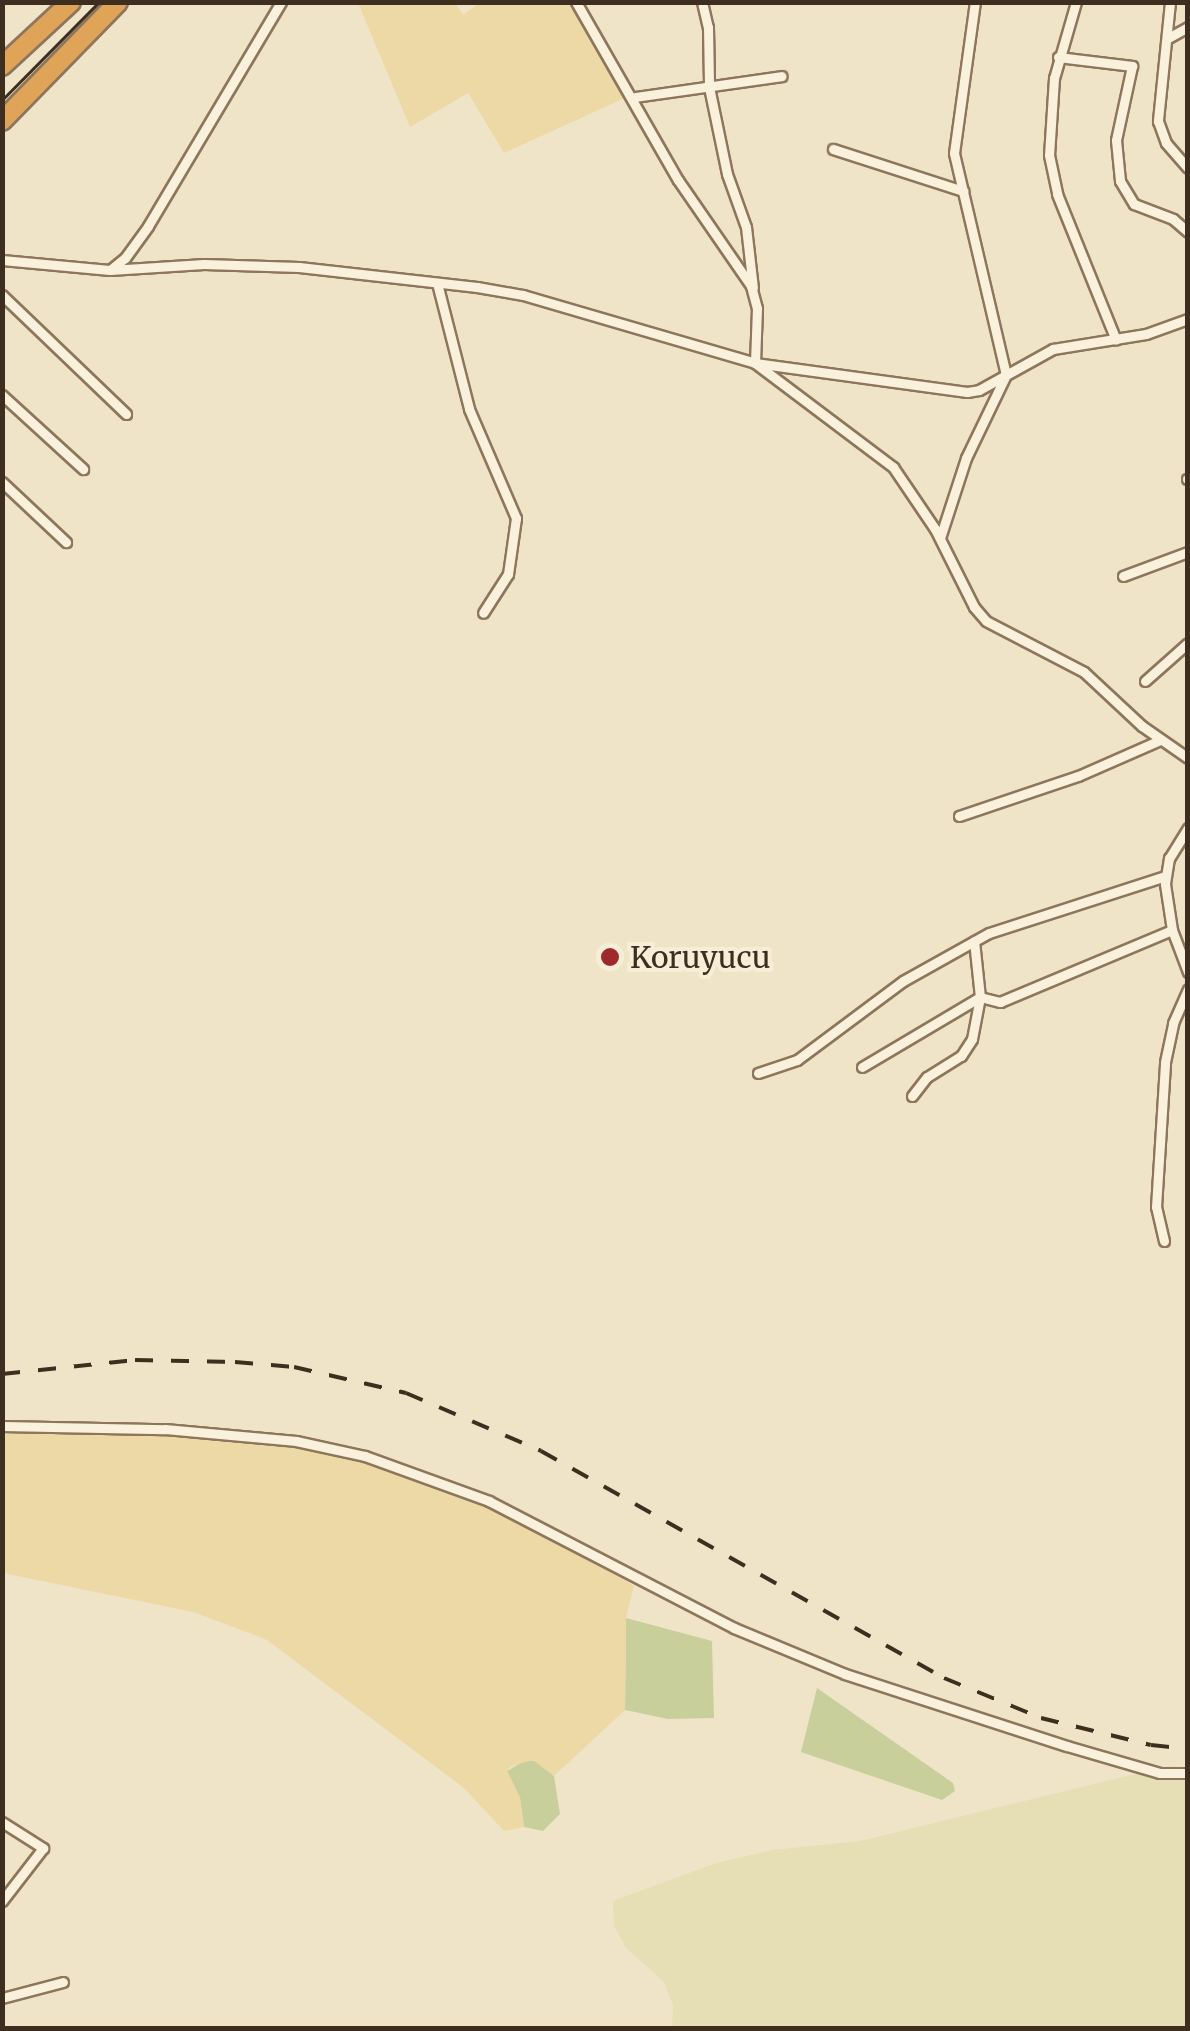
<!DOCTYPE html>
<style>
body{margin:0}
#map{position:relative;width:1190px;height:2031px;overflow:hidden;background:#f0e4c8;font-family:Merriweather,serif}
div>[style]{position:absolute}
.farmland>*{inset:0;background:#e6deb5}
.green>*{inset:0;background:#c9cf9b}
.sand>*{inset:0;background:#ecd9a5}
.roads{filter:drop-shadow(2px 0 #8d765c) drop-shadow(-2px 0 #8d765c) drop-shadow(0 2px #8d765c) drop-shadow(0 -2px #8d765c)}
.street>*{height:9px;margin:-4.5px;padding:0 4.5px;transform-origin:4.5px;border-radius:4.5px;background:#faf1dc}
.highway>*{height:18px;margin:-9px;padding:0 9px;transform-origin:9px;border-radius:9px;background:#e0a458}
.tram>*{height:2.5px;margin:-1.25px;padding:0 1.25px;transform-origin:1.25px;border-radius:1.25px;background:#3d2e20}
.rail>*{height:4px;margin-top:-2px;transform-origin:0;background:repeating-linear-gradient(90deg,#3d2e20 0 18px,transparent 0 36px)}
.dots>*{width:28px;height:28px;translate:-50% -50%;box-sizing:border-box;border:5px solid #f7eed8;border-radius:50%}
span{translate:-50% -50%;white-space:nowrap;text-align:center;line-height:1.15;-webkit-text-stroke:8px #f7eed8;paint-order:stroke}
.poi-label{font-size:30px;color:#3d2e20}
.left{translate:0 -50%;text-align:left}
.frame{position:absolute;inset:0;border:5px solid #3d2e20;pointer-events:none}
</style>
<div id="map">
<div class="farmland">
<div style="clip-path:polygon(1168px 1766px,1187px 1767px,1187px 2028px,672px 2028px,673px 2005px,664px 1982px,626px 1948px,614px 1926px,613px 1901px,716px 1863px,773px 1850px,860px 1841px)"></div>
</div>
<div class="green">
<div style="clip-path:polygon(626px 1618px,712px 1641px,714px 1718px,668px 1719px,625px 1710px)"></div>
<div style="clip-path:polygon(817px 1688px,953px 1783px,955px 1791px,942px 1800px,801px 1752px)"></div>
<div style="clip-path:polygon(527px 1759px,543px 1764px,554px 1776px,560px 1814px,543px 1831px,524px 1827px,520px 1798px,507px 1771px)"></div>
</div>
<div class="sand">
<div style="clip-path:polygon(358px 3px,455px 3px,463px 15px,480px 3px,572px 3px,629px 96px,504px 153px,468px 93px,410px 127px)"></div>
<div style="clip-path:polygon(106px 1430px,292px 1444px,349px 1455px,445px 1487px,582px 1554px,634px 1586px,626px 1618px,625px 1710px,554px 1776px,533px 1760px,511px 1766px,507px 1771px,520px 1798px,524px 1827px,504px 1831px,464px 1788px,267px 1640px,193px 1612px,3px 1573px,2px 1431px)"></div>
</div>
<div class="roads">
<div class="street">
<div style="left:576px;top:2px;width:205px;rotate:60.2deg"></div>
<div style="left:678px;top:180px;width:129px;rotate:55.4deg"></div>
<div style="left:751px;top:286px;width:23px;rotate:75deg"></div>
<div style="left:757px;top:308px;width:55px;rotate:92.1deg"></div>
<div style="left:755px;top:363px;width:173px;rotate:37deg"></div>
<div style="left:893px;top:467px;width:75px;rotate:55.9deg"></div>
<div style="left:935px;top:529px;width:87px;rotate:63.4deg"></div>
<div style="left:974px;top:607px;width:18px;rotate:49deg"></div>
<div style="left:986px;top:621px;width:110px;rotate:27.5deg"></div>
<div style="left:1084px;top:672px;width:79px;rotate:43deg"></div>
<div style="left:1142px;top:726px;width:56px;rotate:34.8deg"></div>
<div style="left:702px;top:2px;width:26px;rotate:77deg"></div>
<div style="left:708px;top:27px;width:60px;rotate:89deg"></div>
<div style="left:709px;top:87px;width:89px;rotate:78.3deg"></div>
<div style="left:727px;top:174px;width:56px;rotate:70.3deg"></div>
<div style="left:746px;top:227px;width:61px;rotate:83.5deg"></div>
<div style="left:1076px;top:2px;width:79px;rotate:106.1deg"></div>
<div style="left:1054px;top:78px;width:77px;rotate:93.7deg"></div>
<div style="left:1049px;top:155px;width:40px;rotate:78deg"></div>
<div style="left:1057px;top:194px;width:157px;rotate:68deg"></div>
<div style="left:1170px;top:2px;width:120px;rotate:95.8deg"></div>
<div style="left:1158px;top:121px;width:23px;rotate:70deg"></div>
<div style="left:1166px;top:143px;width:33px;rotate:49deg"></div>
<div style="left:1168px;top:38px;width:23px;rotate:-29deg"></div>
<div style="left:1058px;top:57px;width:75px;rotate:6.9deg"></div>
<div style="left:1132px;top:66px;width:76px;rotate:102.2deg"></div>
<div style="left:1116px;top:140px;width:41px;rotate:84.4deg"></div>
<div style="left:1120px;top:181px;width:27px;rotate:59deg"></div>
<div style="left:1134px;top:204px;width:42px;rotate:21deg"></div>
<div style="left:1173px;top:219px;width:20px;rotate:41deg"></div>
<div style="left:635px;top:97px;width:148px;rotate:-8.1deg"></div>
<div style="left:833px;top:149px;width:137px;rotate:17.9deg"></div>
<div style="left:2px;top:260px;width:108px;rotate:5.3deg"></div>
<div style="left:110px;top:270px;width:94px;rotate:-3.7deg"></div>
<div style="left:204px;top:264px;width:95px;rotate:1.8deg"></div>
<div style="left:299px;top:267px;width:179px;rotate:6.4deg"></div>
<div style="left:477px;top:287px;width:47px;rotate:9.9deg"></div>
<div style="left:523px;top:295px;width:242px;rotate:16.3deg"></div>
<div style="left:755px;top:363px;width:214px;rotate:7.8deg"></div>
<div style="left:967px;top:392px;width:12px;rotate:-9deg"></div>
<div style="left:979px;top:390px;width:85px;rotate:-29deg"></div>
<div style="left:1053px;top:349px;width:94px;rotate:-9.2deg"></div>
<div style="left:1146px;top:334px;width:45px;rotate:-19.7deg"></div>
<div style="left:110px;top:270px;width:19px;rotate:-39deg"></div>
<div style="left:125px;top:258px;width:39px;rotate:-54deg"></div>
<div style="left:148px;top:226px;width:261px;rotate:-59.3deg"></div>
<div style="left:437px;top:283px;width:130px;rotate:75.7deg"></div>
<div style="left:469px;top:409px;width:119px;rotate:66.7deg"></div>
<div style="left:516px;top:518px;width:57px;rotate:98.1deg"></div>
<div style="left:508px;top:574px;width:46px;rotate:122.7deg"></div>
<div style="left:2px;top:295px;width:172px;rotate:43.8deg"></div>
<div style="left:2px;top:395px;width:110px;rotate:42.4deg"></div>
<div style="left:1187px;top:479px;width:1px"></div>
<div style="left:2px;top:482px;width:88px;rotate:43.2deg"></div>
<div style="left:940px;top:538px;width:84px;rotate:-72deg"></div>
<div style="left:966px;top:458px;width:92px;rotate:-64.3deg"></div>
<div style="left:1006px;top:375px;width:228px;rotate:-103.2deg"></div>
<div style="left:954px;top:153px;width:152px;rotate:-82.1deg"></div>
<div style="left:1123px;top:576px;width:69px;rotate:-20.3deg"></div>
<div style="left:1145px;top:681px;width:57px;rotate:-41.5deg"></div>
<div style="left:959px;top:816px;width:126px;rotate:-18.6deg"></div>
<div style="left:1078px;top:776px;width:90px;rotate:-23.7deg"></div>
<div style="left:1188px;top:828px;width:36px;rotate:122deg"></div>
<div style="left:1169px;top:858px;width:26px;rotate:99deg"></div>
<div style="left:1165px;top:884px;width:47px;rotate:81.3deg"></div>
<div style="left:1172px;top:930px;width:45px;rotate:69.1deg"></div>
<div style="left:862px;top:1067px;width:137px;rotate:-30.7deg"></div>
<div style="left:980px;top:997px;width:21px;rotate:14deg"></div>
<div style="left:1000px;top:1002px;width:186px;rotate:-22.7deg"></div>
<div style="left:758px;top:1073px;width:41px;rotate:-18.4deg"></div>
<div style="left:797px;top:1060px;width:132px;rotate:-36.7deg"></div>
<div style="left:903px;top:981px;width:98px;rotate:-29.2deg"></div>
<div style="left:989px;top:933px;width:185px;rotate:-17.9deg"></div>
<div style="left:912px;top:1096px;width:24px;rotate:-52deg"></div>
<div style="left:927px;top:1077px;width:40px;rotate:-32deg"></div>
<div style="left:961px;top:1056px;width:20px;rotate:-57deg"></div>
<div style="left:972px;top:1039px;width:43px;rotate:-79.2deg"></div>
<div style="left:980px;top:997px;width:56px;rotate:-96.1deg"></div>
<div style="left:1164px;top:1241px;width:35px;rotate:-103deg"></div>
<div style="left:1156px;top:1207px;width:145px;rotate:-86.4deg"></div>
<div style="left:1165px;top:1062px;width:40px;rotate:-78deg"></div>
<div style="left:1173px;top:1023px;width:37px;rotate:-66deg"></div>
<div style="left:2px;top:1426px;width:163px;rotate:1.1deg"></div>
<div style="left:165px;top:1429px;width:132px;rotate:5.2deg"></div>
<div style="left:296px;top:1441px;width:71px;rotate:12.3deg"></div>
<div style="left:365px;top:1456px;width:132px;rotate:19.9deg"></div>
<div style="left:489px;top:1501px;width:276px;rotate:27.4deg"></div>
<div style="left:734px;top:1628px;width:120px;rotate:22.5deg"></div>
<div style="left:845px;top:1674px;width:233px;rotate:18deg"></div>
<div style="left:1067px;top:1746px;width:97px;rotate:16.2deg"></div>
<div style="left:1160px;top:1773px;width:28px"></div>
<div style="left:2px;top:1822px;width:49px;rotate:32.4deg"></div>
<div style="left:43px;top:1848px;width:67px;rotate:127.7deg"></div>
<div style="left:2px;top:1998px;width:63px;rotate:-14.7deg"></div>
</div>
<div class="highway">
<div style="left:2px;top:66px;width:94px;rotate:-42.8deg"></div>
<div style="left:2px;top:121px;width:166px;rotate:-45.7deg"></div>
</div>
</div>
<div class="tram">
<div style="left:2px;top:100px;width:138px;rotate:-45.3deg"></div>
</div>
<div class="rail">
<div style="left:2px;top:1374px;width:134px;rotate:-6deg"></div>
<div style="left:135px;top:1360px;width:100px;rotate:1.1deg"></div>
<div style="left:235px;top:1362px;width:59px;rotate:4.8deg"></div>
<div style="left:294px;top:1367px;width:115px;rotate:13.1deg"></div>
<div style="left:406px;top:1393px;width:147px;rotate:23.2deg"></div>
<div style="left:541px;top:1451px;width:463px;rotate:29.4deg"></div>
<div style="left:944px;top:1678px;width:105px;rotate:22.4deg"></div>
<div style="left:1041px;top:1718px;width:113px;rotate:13.8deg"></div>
<div style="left:1151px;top:1745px;width:37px;rotate:6deg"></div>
</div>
<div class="dots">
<div style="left:610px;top:957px;background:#9e2a2b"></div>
</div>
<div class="poi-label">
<span class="left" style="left:630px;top:957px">Koruyucu</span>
</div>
<div class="frame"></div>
</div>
